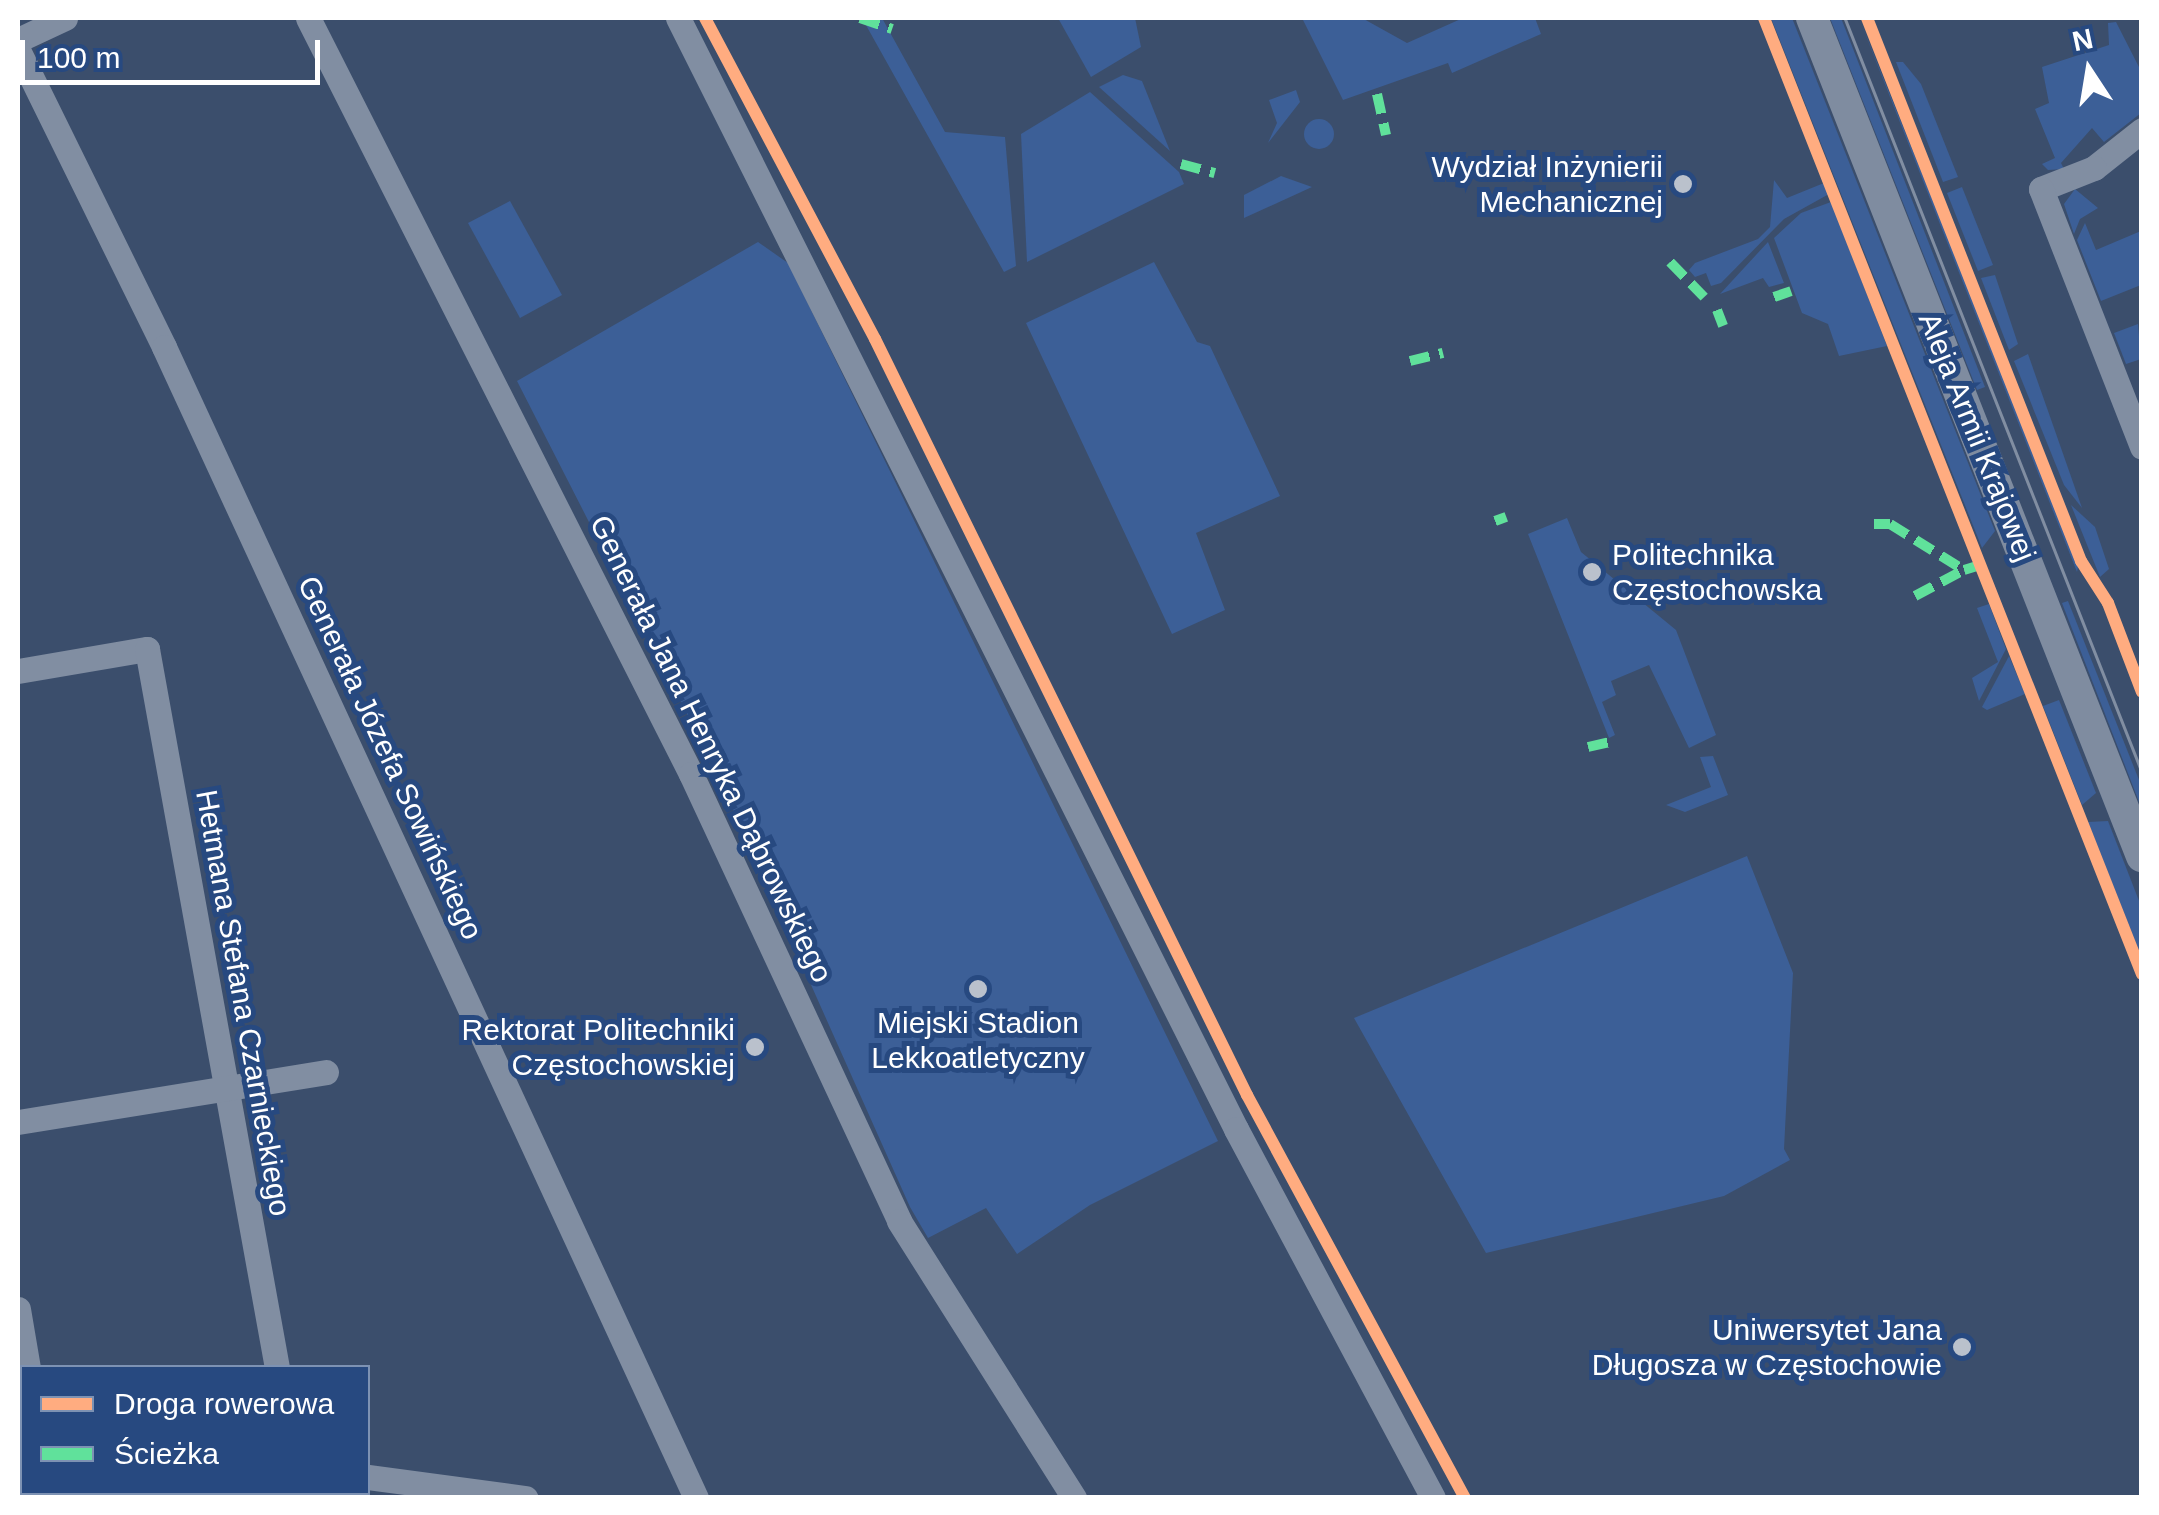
<!DOCTYPE html>
<meta charset="utf-8">
<style>
body{margin:0}
#map{position:relative;width:2159px;height:1515px;overflow:hidden;background:#3b4e6c;font-family:Helvetica,sans-serif}
div>[style]{position:absolute}
.green>*{inset:0;background:#3c5f97}
.round{border-radius:50%}
.minor>*{height:25px;margin:-12.5px;padding:0 12.5px;transform-origin:12.5px;border-radius:12.5px;background:#818ea2}
.major>*{height:32px;margin:-16px;padding:0 16px;transform-origin:16px;border-radius:16px;background:#7f8ca0}
.tram>*{height:2.5px;margin:-1.25px;padding:0 1.25px;transform-origin:1.25px;border-radius:1.25px;background:#818ea2}
.quiet>*{height:10px;margin-top:-5px;transform-origin:0;background:repeating-linear-gradient(90deg,#60e19b 0 20px,transparent 0 30px)}
.cycleway>*{height:12px;margin:-6px;padding:0 6px;transform-origin:6px;border-radius:6px;background:#ffac80}
.dots>*{width:28px;height:28px;translate:-50% -50%;box-sizing:border-box;border:5px solid #274980;border-radius:50%}
span{translate:-50% -50%;white-space:nowrap;text-align:center;line-height:1.15;-webkit-text-stroke:10px #274980;paint-order:stroke}
.poi-label{font-size:30px;color:#fff}
.right{translate:-100% -50%;text-align:right}
.left{translate:0 -50%;text-align:left}
.street-label{font-size:30px;color:#fff}
.frame{position:absolute;inset:0;border:20px solid #fff;pointer-events:none}
.legend{position:absolute;left:20px;top:1365px;width:350px;height:130px;box-sizing:border-box;background:#274980;border:2px solid #7d92b3;margin:0;padding:12px 18px;list-style:none;font-size:30px;color:#fff}
.legend li{display:flex;align-items:center;gap:20px;height:50px}
.legend b{width:50px;border:2px solid #7d92b3}
.north{position:absolute;left:2039px;top:20px;width:100px;height:100px;-webkit-text-stroke:8px #274980;paint-order:stroke;rotate:348deg;font-size:28px;font-weight:700;line-height:40px;text-align:center;color:#fff}
.north::after{content:'';display:block;margin:auto;width:35px;height:45px;background:#fff;clip-path:polygon(50% 0,100% 100%,50% 72%,0 100%)}
.scale{position:absolute;left:20px;top:40px;width:300px;height:45px;box-sizing:border-box;border:5px solid #fff;border-top:0;padding-left:12px;font-size:30px;line-height:35px;white-space:nowrap;color:#fff;-webkit-text-stroke:8px #274980;paint-order:stroke}
</style>
<div id="map">
<div class="green">
<div style="clip-path:polygon(862px 18px,882px 18px,945px 132px,1005px 137px,1016px 266px,1004px 272px)"></div>
<div style="clip-path:polygon(1058px 18px,1135px 18px,1141px 47px,1091px 77px)"></div>
<div style="clip-path:polygon(1302px 18px,1362px 18px,1407px 43px,1463px 18px,1535px 18px,1541px 34px,1452px 73px,1448px 63px,1343px 100px)"></div>
<div style="clip-path:polygon(1771px 18px,1792px 18px,1995px 531px,1982px 548px)"></div>
<div style="clip-path:polygon(1830px 18px,1841px 18px,1985px 387px,1977px 390px)"></div>
<div style="clip-path:polygon(1859px 18px,2079px 562px,2077px 572px,1958px 270px)"></div>
<div style="clip-path:polygon(2116px 22px,2141px 71px,2141px 113px,2104px 142px,2092px 128px,2061px 163px,2064px 169px,2048px 170px,2042px 164px,2055px 158px,2035px 109px,2049px 103px,2042px 67px,2109px 45px,2108px 23px)"></div>
<div style="clip-path:polygon(1896px 62px,1903px 62px,1921px 84px,1958px 177px,1943px 182px)"></div>
<div style="clip-path:polygon(1123px 75px,1142px 81px,1170px 151px,1099px 87px)"></div>
<div style="clip-path:polygon(1296px 90px,1300px 102px,1268px 143px,1277px 123px,1269px 100px)"></div>
<div style="clip-path:polygon(1090px 92px,1179px 172px,1184px 184px,1027px 262px,1021px 134px)"></div>
<div class="round" style="left:1304px;top:119px;width:30px;height:30px"></div>
<div style="clip-path:polygon(1281px 176px,1312px 187px,1244px 218px,1244px 195px)"></div>
<div style="clip-path:polygon(1774px 180px,1787px 198px,1824px 183px,1829px 194px,1784px 219px,1721px 283px,1711px 286px,1706px 273px,1695px 277px,1689px 270px,1695px 263px,1758px 239px,1770px 227px)"></div>
<div style="clip-path:polygon(1962px 187px,1993px 265px,1978px 271px,1947px 193px)"></div>
<div style="clip-path:polygon(2075px 189px,2098px 208px,2080px 219px,2074px 234px,2064px 204px)"></div>
<div style="clip-path:polygon(510px 201px,562px 295px,520px 318px,468px 223px)"></div>
<div style="clip-path:polygon(1831px 202px,1887px 346px,1839px 356px,1828px 324px,1802px 313px,1774px 238px,1801px 213px)"></div>
<div style="clip-path:polygon(2085px 223px,2096px 250px,2141px 231px,2141px 285px,2101px 301px,2077px 240px)"></div>
<div style="clip-path:polygon(758px 242px,788px 263px,1218px 1141px,1090px 1205px,1017px 1254px,986px 1208px,928px 1238px,910px 1207px,714px 767px,517px 381px)"></div>
<div style="clip-path:polygon(1768px 242px,1784px 283px,1769px 287px,1763px 278px,1720px 294px)"></div>
<div style="clip-path:polygon(1154px 262px,1197px 342px,1210px 346px,1280px 496px,1196px 533px,1225px 610px,1172px 634px,1026px 323px)"></div>
<div style="clip-path:polygon(1995px 275px,2018px 344px,2009px 350px,1981px 278px)"></div>
<div style="clip-path:polygon(2138px 324px,2141px 359px,2126px 364px,2114px 333px)"></div>
<div style="clip-path:polygon(2028px 354px,2054px 428px,2082px 508px,2064px 485px,2014px 361px)"></div>
<div style="clip-path:polygon(2071px 505px,2095px 527px,2109px 569px,2100px 577px)"></div>
<div style="clip-path:polygon(1567px 518px,1581px 552px,1676px 630px,1716px 735px,1689px 748px,1649px 665px,1611px 681px,1616px 695px,1602px 702px,1615px 735px,1609px 738px,1528px 534px)"></div>
<div style="clip-path:polygon(2068px 601px,2141px 785px,2141px 807px,2062px 603px)"></div>
<div style="clip-path:polygon(1989px 604px,2006px 649px,1979px 701px,1972px 678px,1998px 662px,1977px 608px)"></div>
<div style="clip-path:polygon(2009px 656px,2025px 694px,1987px 710px,1982px 707px)"></div>
<div style="clip-path:polygon(2059px 700px,2096px 793px,2082px 805px,2043px 706px)"></div>
<div style="clip-path:polygon(1713px 756px,1728px 795px,1685px 812px,1666px 805px,1711px 787px,1700px 757px)"></div>
<div style="clip-path:polygon(2108px 821px,2141px 906px,2141px 956px,2088px 822px)"></div>
<div style="clip-path:polygon(1747px 856px,1793px 973px,1784px 1149px,1790px 1160px,1724px 1196px,1486px 1253px,1354px 1018px)"></div>
</div>
<div class="minor">
<div style="left:308px;top:18px;width:847px;rotate:63.13deg"></div>
<div style="left:691px;top:774px;width:493px;rotate:65deg"></div>
<div style="left:899px;top:1221px;width:328px;rotate:57.7deg"></div>
<div style="left:678px;top:18px;width:1243px;rotate:63.33deg"></div>
<div style="left:1236px;top:1129px;width:418px;rotate:61.9deg"></div>
<div style="left:18px;top:40px;width:52px;rotate:-25.1deg"></div>
<div style="left:18px;top:50px;width:331px;rotate:63.8deg"></div>
<div style="left:164px;top:347px;width:1268px;rotate:65.19deg"></div>
<div style="left:2142px;top:130px;width:61px;rotate:141.6deg"></div>
<div style="left:2094px;top:168px;width:57px;rotate:158.4deg"></div>
<div style="left:2041px;top:189px;width:277px;rotate:68.6deg"></div>
<div style="left:18px;top:671px;width:131px;rotate:-9.7deg"></div>
<div style="left:147px;top:649px;width:731px;rotate:79.75deg"></div>
<div style="left:18px;top:1122px;width:312px;rotate:-9.2deg"></div>
<div style="left:18px;top:1309px;width:60px;rotate:80.4deg"></div>
<div style="left:18px;top:1424px;width:4px;rotate:14deg"></div>
<div style="left:368px;top:1477px;width:159px;rotate:7.6deg"></div>
<div style="left:49px;top:1492px;width:6px;rotate:81deg"></div>
<div style="left:301px;top:1492px;width:6px;rotate:81deg"></div>
</div>
<div class="major">
<div style="left:1812px;top:18px;width:901px;rotate:68.51deg"></div>
</div>
<div class="tram">
<div style="left:1845px;top:18px;width:810px;rotate:68.5deg"></div>
</div>
<div class="quiet">
<div style="left:860px;top:18px;width:34px;rotate:19deg"></div>
<div style="left:1377px;top:94px;width:42px;rotate:77.6deg"></div>
<div style="left:1181px;top:164px;width:35px;rotate:15deg"></div>
<div style="left:1670px;top:262px;width:49px;rotate:45.8deg"></div>
<div style="left:1774px;top:297px;width:18px;rotate:-19deg"></div>
<div style="left:1717px;top:310px;width:17px;rotate:69deg"></div>
<div style="left:1410px;top:361px;width:34px;rotate:-14deg"></div>
<div style="left:1495px;top:521px;width:12px;rotate:-20deg"></div>
<div style="left:1874px;top:524px;width:16px"></div>
<div style="left:1890px;top:524px;width:87px;rotate:31.9deg"></div>
<div style="left:1964px;top:570px;width:17px;rotate:-17deg"></div>
<div style="left:1915px;top:596px;width:55px;rotate:-28deg"></div>
<div style="left:1588px;top:747px;width:23px;rotate:-13deg"></div>
</div>
<div class="cycleway">
<div style="left:705px;top:18px;width:363px;rotate:62.1deg"></div>
<div style="left:875px;top:339px;width:843px;rotate:63.8deg"></div>
<div style="left:1247px;top:1095px;width:458px;rotate:61.6deg"></div>
<div style="left:1764px;top:18px;width:1028px;rotate:68.43deg"></div>
<div style="left:1867px;top:18px;width:584px;rotate:68.49deg"></div>
<div style="left:2081px;top:561px;width:50px;rotate:57.3deg"></div>
<div style="left:2108px;top:603px;width:95px;rotate:69.1deg"></div>
</div>
<div class="dots">
<div style="left:1683px;top:184px;background:#bac1cc"></div>
<div style="left:1592px;top:572px;background:#bac1cc"></div>
<div style="left:978px;top:989px;background:#bac1cc"></div>
<div style="left:755px;top:1047px;background:#bac1cc"></div>
<div style="left:1962px;top:1347px;background:#bac1cc"></div>
</div>
<div class="poi-label">
<span class="right" style="left:1663px;top:184px">Wydział Inżynierii<br>Mechanicznej</span>
<span class="left" style="left:1612px;top:572px">Politechnika<br>Częstochowska</span>
<span style="left:978px;top:1040px">Miejski Stadion<br>Lekkoatletyczny</span>
<span class="right" style="left:735px;top:1047px">Rektorat Politechniki<br>Częstochowskiej</span>
<span class="right" style="left:1942px;top:1347px">Uniwersytet Jana<br>Długosza w Częstochowie</span>
</div>
<div class="street-label">
<span style="left:1977px;top:437px;rotate:68deg">Aleja Armii Krajowej</span>
<span style="left:711px;top:749px;rotate:64deg">Generała Jana Henryka Dąbrowskiego</span>
<span style="left:390px;top:758px;rotate:65deg">Generała Józefa Sowińskiego</span>
<span style="left:243px;top:1003px;rotate:80deg">Hetmana Stefana Czarnieckiego</span>
</div>
<div class="frame"></div>
<ul class="legend">
<li><b style="height:12px;background:#ffac80"></b>Droga rowerowa</li>
<li><b style="height:12px;background:#60e19b"></b>Ścieżka</li>
</ul>
<div class="north">N</div>
<div class="scale">100 m</div>
</div>
